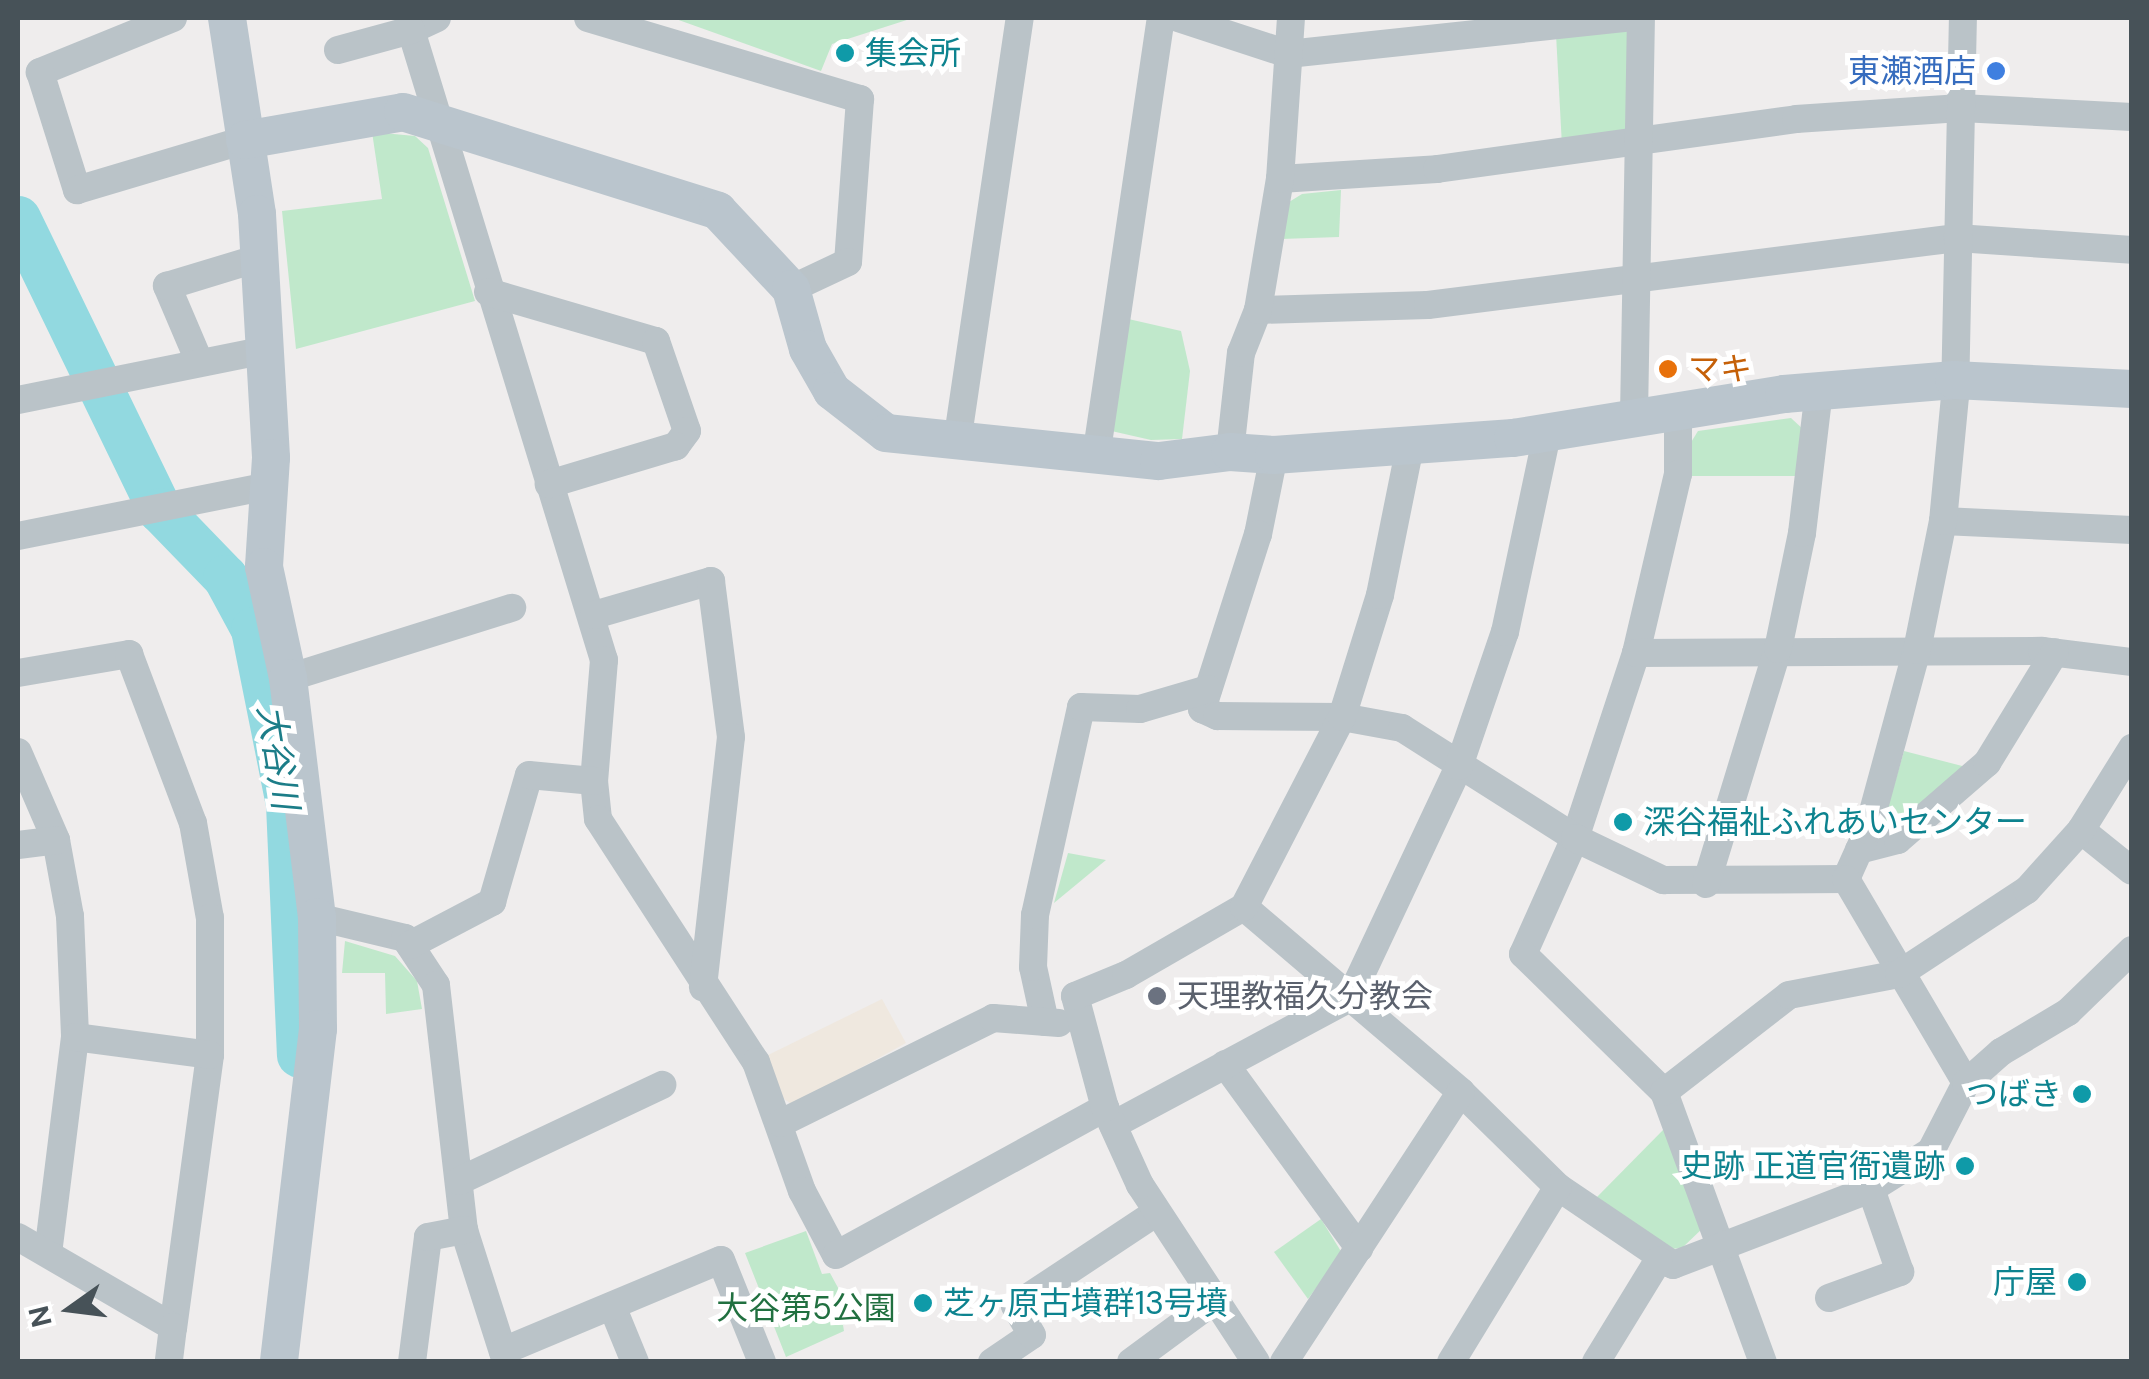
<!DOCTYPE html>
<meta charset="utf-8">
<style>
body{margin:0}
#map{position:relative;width:2149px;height:1379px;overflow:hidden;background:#efeded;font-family:"DM Sans","Noto Sans JP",sans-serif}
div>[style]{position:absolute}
.green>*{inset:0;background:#c0e8cb}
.sand>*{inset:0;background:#efe8df}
.river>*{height:45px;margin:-22.5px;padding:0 22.5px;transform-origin:22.5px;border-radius:22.5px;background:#92d9e0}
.street>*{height:28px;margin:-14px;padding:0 14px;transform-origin:14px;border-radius:14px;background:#bac3c8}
.secondary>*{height:38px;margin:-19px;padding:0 19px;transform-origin:19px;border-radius:19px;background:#bac5cd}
.dots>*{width:28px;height:28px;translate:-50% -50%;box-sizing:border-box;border:5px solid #fff;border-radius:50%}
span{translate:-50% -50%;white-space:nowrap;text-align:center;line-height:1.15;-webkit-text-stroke:10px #fff;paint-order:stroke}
.culture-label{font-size:32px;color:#0d838f}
.left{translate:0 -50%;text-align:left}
.right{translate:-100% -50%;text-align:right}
.shop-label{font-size:32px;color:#366cbe}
.food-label{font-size:32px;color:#c56008}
.worship-label{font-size:32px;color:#5b616d}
.park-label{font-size:32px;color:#217040}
.water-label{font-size:35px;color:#1c7d88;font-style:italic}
.frame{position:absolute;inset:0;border:20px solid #475258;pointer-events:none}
.north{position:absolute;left:20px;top:1259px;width:100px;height:100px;-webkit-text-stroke:8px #fff;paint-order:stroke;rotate:256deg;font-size:28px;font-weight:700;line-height:40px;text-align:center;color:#475258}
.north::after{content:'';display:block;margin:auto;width:35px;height:45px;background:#475258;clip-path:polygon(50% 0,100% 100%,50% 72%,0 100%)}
</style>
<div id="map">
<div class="green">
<div style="clip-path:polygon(673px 18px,913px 18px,832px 44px,821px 71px)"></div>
<div style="clip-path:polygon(1631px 25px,1627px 138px,1562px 146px,1556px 34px)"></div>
<div style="clip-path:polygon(372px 132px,415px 136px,428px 148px,475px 301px,296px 349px,282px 211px,382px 199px)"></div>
<div style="clip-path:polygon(1341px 190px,1339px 237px,1281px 239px,1289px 202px,1302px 194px)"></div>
<div style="clip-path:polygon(1124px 318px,1181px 331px,1190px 371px,1182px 439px,1151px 440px,1107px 430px)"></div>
<div style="clip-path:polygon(1791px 418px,1805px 431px,1798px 476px,1689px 476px,1690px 444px,1698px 431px)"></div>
<div style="clip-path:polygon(1904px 751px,1970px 768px,1896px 824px,1884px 820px)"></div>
<div style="clip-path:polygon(1068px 853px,1106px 860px,1054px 903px)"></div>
<div style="clip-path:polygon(345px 941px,395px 956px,417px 981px,422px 1009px,386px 1014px,385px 973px,342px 973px)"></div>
<div style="clip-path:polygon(1665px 1128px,1704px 1227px,1682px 1248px,1660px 1250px,1596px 1198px)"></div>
<div style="clip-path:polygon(1321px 1219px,1342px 1253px,1308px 1299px,1274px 1252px)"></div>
<div style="clip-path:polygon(806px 1231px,822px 1274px,830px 1273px,855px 1319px,843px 1325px,844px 1331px,786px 1357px,745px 1253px)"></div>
</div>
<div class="sand">
<div style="clip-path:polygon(882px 999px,906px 1043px,793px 1105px,781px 1097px,762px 1058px)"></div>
</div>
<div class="river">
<div style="left:18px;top:218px;width:325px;rotate:64.1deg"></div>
<div style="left:160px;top:510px;width:93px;rotate:45.9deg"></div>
<div style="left:225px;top:577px;width:59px;rotate:61.7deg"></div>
<div style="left:253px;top:629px;width:178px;rotate:78.7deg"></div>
<div style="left:288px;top:804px;width:251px;rotate:87.5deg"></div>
</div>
<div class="street">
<div style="left:173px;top:18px;width:144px;rotate:157.9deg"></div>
<div style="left:40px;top:72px;width:124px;rotate:72.6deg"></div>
<div style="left:77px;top:190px;width:175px;rotate:-16.6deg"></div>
<div style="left:437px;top:18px;width:29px;rotate:155deg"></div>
<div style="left:411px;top:30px;width:659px;rotate:72.97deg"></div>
<div style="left:604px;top:660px;width:121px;rotate:94.7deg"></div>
<div style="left:594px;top:781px;width:38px;rotate:84deg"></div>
<div style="left:598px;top:819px;width:290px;rotate:57deg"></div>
<div style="left:756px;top:1062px;width:137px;rotate:70.4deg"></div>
<div style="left:802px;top:1191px;width:72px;rotate:62deg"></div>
<div style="left:836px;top:1255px;width:307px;rotate:-28.7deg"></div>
<div style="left:588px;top:18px;width:284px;rotate:16.6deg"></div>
<div style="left:860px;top:99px;width:163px;rotate:94.2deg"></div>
<div style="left:848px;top:262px;width:63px;rotate:154.7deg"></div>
<div style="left:1178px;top:18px;width:116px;rotate:18.1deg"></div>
<div style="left:1288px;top:54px;width:340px;rotate:-6.1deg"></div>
<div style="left:338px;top:50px;width:76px;rotate:-15.3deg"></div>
<div style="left:1280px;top:179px;width:157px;rotate:-3.6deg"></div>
<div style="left:1437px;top:169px;width:362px;rotate:-7.9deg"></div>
<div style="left:1796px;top:119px;width:165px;rotate:-3.8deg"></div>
<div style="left:1961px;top:108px;width:171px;rotate:3deg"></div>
<div style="left:488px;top:292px;width:175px;rotate:16.3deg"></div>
<div style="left:656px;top:341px;width:95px;rotate:71deg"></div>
<div style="left:687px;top:431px;width:19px;rotate:126deg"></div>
<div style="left:676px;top:446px;width:133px;rotate:163.3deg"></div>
<div style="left:1258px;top:310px;width:170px;rotate:-1.7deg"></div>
<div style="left:1428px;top:305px;width:533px;rotate:-7.22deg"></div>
<div style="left:1957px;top:238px;width:175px;rotate:3.9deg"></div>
<div style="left:199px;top:361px;width:82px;rotate:-113.1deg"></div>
<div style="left:167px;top:286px;width:96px;rotate:-16.9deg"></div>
<div style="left:18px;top:400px;width:253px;rotate:-11.4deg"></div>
<div style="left:1678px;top:410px;width:64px;rotate:90deg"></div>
<div style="left:1678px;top:474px;width:184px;rotate:103.2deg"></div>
<div style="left:1636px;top:653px;width:195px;rotate:108.2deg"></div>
<div style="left:1575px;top:838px;width:127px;rotate:114.1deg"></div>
<div style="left:1523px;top:954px;width:197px;rotate:44.4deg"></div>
<div style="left:1664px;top:1092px;width:288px;rotate:69.9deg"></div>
<div style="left:1634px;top:416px;width:398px;rotate:-89deg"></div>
<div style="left:958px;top:436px;width:423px;rotate:-81.6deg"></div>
<div style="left:1230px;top:452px;width:100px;rotate:-83.7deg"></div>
<div style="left:1241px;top:353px;width:46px;rotate:-68.4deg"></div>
<div style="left:1258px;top:310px;width:133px;rotate:-80.5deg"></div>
<div style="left:1280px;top:179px;width:161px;rotate:-86.1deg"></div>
<div style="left:1274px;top:455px;width:81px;rotate:101.4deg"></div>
<div style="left:1258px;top:534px;width:184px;rotate:107.7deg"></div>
<div style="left:1202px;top:709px;width:17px;rotate:25deg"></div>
<div style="left:1217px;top:716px;width:125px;rotate:0.5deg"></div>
<div style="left:1342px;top:717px;width:61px;rotate:10.4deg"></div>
<div style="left:1402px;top:728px;width:205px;rotate:32.4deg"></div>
<div style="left:1575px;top:838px;width:98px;rotate:25.5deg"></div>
<div style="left:1663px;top:880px;width:183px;rotate:-0.3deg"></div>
<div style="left:1096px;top:457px;width:444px;rotate:-81.6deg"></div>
<div style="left:1943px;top:521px;width:189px;rotate:2.7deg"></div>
<div style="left:18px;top:536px;width:256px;rotate:-11.3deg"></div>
<div style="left:594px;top:615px;width:122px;rotate:-16.2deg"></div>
<div style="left:711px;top:581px;width:157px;rotate:82.7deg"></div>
<div style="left:731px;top:737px;width:252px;rotate:96.4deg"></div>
<div style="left:1636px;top:653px;width:406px;rotate:-0.3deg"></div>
<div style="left:2042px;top:651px;width:91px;rotate:7deg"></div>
<div style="left:18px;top:673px;width:113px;rotate:-9.7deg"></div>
<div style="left:129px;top:654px;width:181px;rotate:69.3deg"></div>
<div style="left:193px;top:823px;width:97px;rotate:79.9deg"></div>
<div style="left:210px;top:918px;width:137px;rotate:90deg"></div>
<div style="left:210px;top:1055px;width:275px;rotate:97.7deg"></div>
<div style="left:288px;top:678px;width:235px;rotate:-17.4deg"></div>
<div style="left:18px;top:752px;width:96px;rotate:66.6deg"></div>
<div style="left:56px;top:840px;width:77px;rotate:79.6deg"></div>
<div style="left:70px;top:916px;width:121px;rotate:87.6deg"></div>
<div style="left:75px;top:1037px;width:218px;rotate:97.1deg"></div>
<div style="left:2081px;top:830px;width:65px;rotate:38.8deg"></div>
<div style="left:18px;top:845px;width:38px;rotate:-7deg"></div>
<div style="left:1859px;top:850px;width:40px;rotate:-14.4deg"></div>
<div style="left:1898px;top:840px;width:118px;rotate:-40.9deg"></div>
<div style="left:1987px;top:763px;width:130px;rotate:-58.5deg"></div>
<div style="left:1846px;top:879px;width:54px;rotate:-65.8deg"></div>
<div style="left:1868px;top:830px;width:187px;rotate:-74.8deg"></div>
<div style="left:1917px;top:650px;width:132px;rotate:-78.6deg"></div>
<div style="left:1943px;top:521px;width:126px;rotate:-84.5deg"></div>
<div style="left:1955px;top:396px;width:378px;rotate:-88.8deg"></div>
<div style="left:1846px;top:879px;width:237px;rotate:59.5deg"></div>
<div style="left:1706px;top:884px;width:246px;rotate:-73deg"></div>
<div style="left:1778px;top:649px;width:118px;rotate:-78.3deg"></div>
<div style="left:1802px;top:533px;width:144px;rotate:-83.2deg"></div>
<div style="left:1244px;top:907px;width:285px;rotate:40.4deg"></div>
<div style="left:1461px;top:1092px;width:136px;rotate:44.4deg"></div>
<div style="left:1558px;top:1187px;width:139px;rotate:34.1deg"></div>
<div style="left:1673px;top:1265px;width:212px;rotate:-21deg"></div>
<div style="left:1871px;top:1189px;width:71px;rotate:-32.3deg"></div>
<div style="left:1931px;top:1151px;width:76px;rotate:-62.8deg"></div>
<div style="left:1966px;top:1083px;width:47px;rotate:-41.5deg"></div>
<div style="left:2001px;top:1052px;width:78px;rotate:-30.8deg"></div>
<div style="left:2068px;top:1012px;width:89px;rotate:-44.1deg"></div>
<div style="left:317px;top:917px;width:90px;rotate:13.4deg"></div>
<div style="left:405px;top:938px;width:56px;rotate:56.6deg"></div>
<div style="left:436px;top:985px;width:247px;rotate:83.5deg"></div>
<div style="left:464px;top:1230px;width:139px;rotate:72.3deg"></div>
<div style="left:410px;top:945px;width:93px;rotate:-27.7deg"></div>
<div style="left:492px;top:902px;width:132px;rotate:-73.8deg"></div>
<div style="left:529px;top:775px;width:65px;rotate:5.3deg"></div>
<div style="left:1045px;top:1022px;width:56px;rotate:-102.3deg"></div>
<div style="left:1033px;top:967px;width:52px;rotate:-87.8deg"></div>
<div style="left:1035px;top:915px;width:213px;rotate:-77.5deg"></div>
<div style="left:1081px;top:707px;width:59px;rotate:1.9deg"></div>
<div style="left:1140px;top:709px;width:71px;rotate:-16.4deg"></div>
<div style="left:75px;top:1037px;width:136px;rotate:7.6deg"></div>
<div style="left:1225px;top:1064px;width:228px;rotate:53.9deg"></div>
<div style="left:1664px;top:1092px;width:158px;rotate:-37.8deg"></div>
<div style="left:1789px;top:995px;width:112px;rotate:-10.8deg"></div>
<div style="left:1899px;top:974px;width:153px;rotate:-33.3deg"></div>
<div style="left:2027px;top:890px;width:81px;rotate:-48deg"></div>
<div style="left:2081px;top:830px;width:97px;rotate:-58.1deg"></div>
<div style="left:781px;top:1123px;width:237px;rotate:-26.3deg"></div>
<div style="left:993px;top:1018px;width:66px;rotate:4.3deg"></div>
<div style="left:1113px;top:1125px;width:269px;rotate:-28.2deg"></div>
<div style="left:1350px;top:998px;width:256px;rotate:-64.8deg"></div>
<div style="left:1459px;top:766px;width:142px;rotate:-71.1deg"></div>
<div style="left:1505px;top:632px;width:202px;rotate:-78deg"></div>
<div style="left:459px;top:1181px;width:225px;rotate:-25.3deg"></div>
<div style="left:18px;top:1237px;width:179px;rotate:30.1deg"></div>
<div style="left:173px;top:1327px;width:35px;rotate:97deg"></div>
<div style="left:1829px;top:1298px;width:76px;rotate:-20.1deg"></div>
<div style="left:1900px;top:1272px;width:88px;rotate:-109.3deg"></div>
<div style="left:612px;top:1306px;width:61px;rotate:67.7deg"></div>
<div style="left:503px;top:1351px;width:236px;rotate:-22.7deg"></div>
<div style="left:721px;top:1260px;width:110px;rotate:68.1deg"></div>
<div style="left:412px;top:1362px;width:126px;rotate:-82.7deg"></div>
<div style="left:428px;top:1237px;width:37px;rotate:-11deg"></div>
<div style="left:992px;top:1362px;width:48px;rotate:-34deg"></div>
<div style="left:1032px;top:1335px;width:34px;rotate:-120deg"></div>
<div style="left:1015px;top:1306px;width:170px;rotate:-33.5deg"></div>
<div style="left:1131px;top:1362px;width:104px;rotate:-36.4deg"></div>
<div style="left:1256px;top:1362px;width:212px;rotate:-123.2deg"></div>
<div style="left:1140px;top:1185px;width:85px;rotate:-114.4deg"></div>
<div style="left:1105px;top:1108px;width:116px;rotate:-105deg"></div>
<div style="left:1075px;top:996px;width:55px;rotate:-22.4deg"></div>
<div style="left:1126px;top:975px;width:136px;rotate:-30deg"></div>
<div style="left:1244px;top:907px;width:214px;rotate:-62.7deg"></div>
<div style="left:1342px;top:717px;width:128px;rotate:-72.7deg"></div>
<div style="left:1380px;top:595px;width:152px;rotate:-78.6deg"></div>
<div style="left:1284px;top:1362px;width:323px;rotate:-56.8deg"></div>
<div style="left:1451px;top:1362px;width:205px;rotate:-58.6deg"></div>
<div style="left:1596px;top:1362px;width:119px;rotate:-58.5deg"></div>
</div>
<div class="secondary">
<div style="left:227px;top:18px;width:198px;rotate:81.3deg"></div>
<div style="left:257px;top:214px;width:244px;rotate:86.7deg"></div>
<div style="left:271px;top:458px;width:109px;rotate:93.7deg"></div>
<div style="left:264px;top:567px;width:114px;rotate:77.8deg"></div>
<div style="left:288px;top:678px;width:241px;rotate:83.1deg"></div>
<div style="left:317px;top:917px;width:112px;rotate:89.5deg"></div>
<div style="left:318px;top:1029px;width:335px;rotate:96.7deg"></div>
<div style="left:245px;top:140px;width:160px;rotate:-10deg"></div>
<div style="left:403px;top:112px;width:330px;rotate:17.4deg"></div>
<div style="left:718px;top:211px;width:107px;rotate:46.9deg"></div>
<div style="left:791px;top:289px;width:62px;rotate:74.2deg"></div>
<div style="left:808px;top:349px;width:48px;rotate:60.3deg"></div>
<div style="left:832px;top:391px;width:68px;rotate:37.9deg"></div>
<div style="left:886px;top:433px;width:274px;rotate:5.9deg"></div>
<div style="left:1159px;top:461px;width:72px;rotate:-7.2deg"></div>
<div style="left:1230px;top:452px;width:44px;rotate:3.9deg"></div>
<div style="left:1274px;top:455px;width:240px;rotate:-4.1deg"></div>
<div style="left:1513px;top:438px;width:275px;rotate:-9.2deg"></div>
<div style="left:1784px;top:394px;width:171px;rotate:-4.7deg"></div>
<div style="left:1954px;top:380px;width:178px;rotate:2.9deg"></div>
</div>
<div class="dots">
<div style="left:845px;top:53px;background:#0f9aa8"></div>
<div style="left:1996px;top:71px;background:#3f7fe0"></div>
<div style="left:1668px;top:369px;background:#e8710a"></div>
<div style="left:1623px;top:822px;background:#0f9aa8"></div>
<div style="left:1157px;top:996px;background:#6b7280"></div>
<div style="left:2082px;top:1094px;background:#0f9aa8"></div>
<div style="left:1965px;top:1166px;background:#0f9aa8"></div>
<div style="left:2077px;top:1282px;background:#0f9aa8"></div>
<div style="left:923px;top:1303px;background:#0f9aa8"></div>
</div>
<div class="culture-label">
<span class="left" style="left:865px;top:53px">集会所</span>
<span class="left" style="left:1643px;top:822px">深谷福祉ふれあいセンター</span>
<span class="right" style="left:2062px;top:1094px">つばき</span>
<span class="right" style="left:1945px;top:1166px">史跡 正道官衙遺跡</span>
<span class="right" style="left:2057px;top:1282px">庁屋</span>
<span class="left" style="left:943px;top:1303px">芝ヶ原古墳群13号墳</span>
</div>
<div class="shop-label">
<span class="right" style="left:1976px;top:71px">東瀬酒店</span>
</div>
<div class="food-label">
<span class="left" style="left:1688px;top:369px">マキ</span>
</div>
<div class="worship-label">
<span class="left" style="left:1177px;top:996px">天理教福久分教会</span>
</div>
<div class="park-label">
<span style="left:806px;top:1308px">大谷第5公園</span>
</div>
<div class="water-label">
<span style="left:278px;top:757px;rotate:81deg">大谷川</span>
</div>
<div class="frame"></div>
<div class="north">N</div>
</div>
